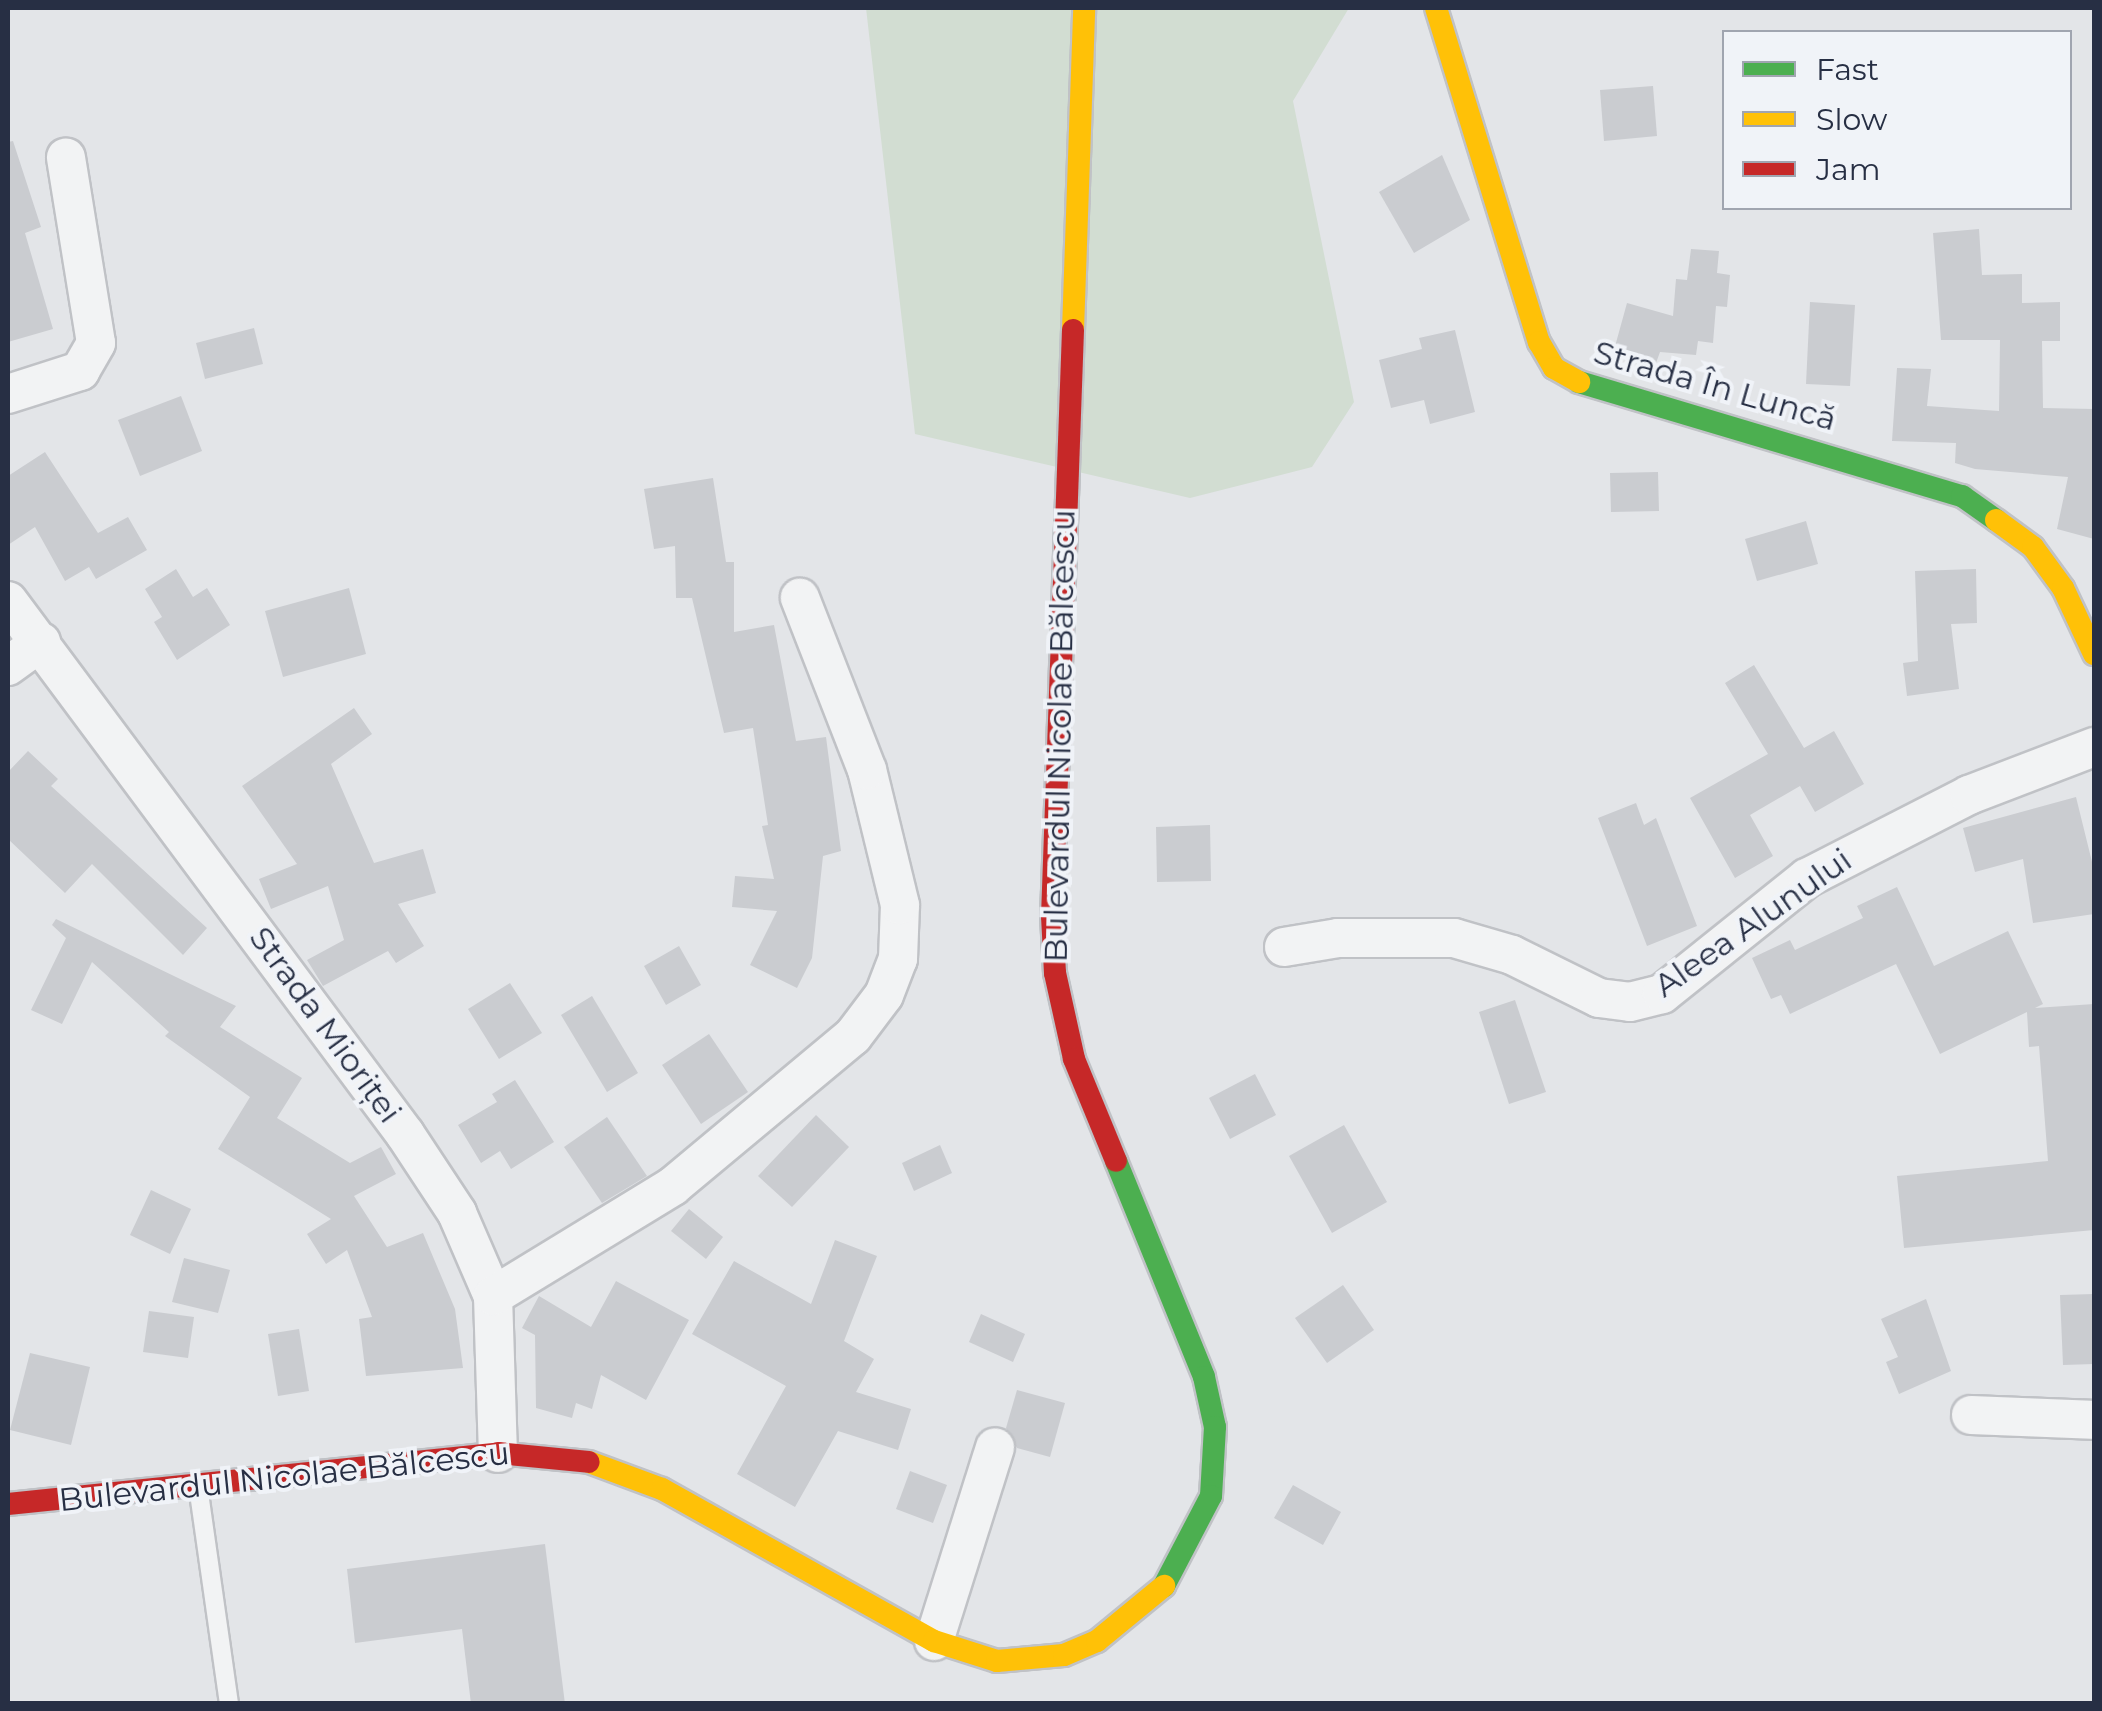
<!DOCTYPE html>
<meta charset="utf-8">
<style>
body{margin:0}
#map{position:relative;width:2102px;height:1711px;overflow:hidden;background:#e3e5e8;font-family:Montserrat,sans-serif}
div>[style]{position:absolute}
.green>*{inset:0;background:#d2ddd2}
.building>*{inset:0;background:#caccd0}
.roads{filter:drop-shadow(2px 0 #c0c2c6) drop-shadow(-2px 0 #c0c2c6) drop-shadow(0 2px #c0c2c6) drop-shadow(0 -2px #c0c2c6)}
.lane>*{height:18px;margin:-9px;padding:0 9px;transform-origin:9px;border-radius:9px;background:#f2f3f4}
.street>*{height:38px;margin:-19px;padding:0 19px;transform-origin:19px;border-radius:19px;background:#f2f3f4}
.fast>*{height:22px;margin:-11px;padding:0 11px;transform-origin:11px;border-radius:11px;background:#4caf50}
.slow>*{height:22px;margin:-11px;padding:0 11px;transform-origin:11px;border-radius:11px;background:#ffc107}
.jam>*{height:22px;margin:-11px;padding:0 11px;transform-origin:11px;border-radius:11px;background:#c62828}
span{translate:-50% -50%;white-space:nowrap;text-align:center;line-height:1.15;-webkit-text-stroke:8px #f0f3f8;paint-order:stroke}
.street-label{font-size:32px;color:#272f44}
.frame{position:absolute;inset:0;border:10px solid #272f44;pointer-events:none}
.legend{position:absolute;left:1722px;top:30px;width:350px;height:180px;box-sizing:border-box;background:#f0f3f8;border:2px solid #a0a5b0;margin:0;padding:12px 18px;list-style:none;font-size:30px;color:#272f44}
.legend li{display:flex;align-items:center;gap:20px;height:50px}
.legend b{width:50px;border:2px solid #a0a5b0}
</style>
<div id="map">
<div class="green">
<div style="clip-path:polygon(866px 8px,1349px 8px,1293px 101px,1354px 402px,1312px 467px,1190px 498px,915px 434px)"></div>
</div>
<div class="building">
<div style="clip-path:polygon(1653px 86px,1657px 136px,1604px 141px,1600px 90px)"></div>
<div style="clip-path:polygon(13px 141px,41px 227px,25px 233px,53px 329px,8px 342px,8px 142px)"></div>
<div style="clip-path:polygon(1442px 155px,1470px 220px,1414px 253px,1379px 192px)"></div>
<div style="clip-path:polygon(1979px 229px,1982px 275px,2022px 274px,2022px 303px,2060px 302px,2060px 341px,2042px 341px,2043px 408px,2094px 409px,2094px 539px,2057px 529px,2068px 477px,1975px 469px,1955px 463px,1956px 443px,1892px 441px,1897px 368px,1931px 369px,1927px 406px,1999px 411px,2000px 340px,1941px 340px,1933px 233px)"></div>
<div style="clip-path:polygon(1691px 249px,1719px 251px,1717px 273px,1730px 275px,1727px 307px,1716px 306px,1713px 343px,1698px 341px,1696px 355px,1660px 352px,1656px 363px,1614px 350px,1627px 303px,1673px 316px,1676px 279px,1687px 280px)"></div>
<div style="clip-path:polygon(1810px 302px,1855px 305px,1850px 386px,1806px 384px)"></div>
<div style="clip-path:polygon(254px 328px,263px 364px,205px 379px,196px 343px)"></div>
<div style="clip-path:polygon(1455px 330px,1475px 412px,1430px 424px,1424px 400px,1391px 408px,1379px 360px,1422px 349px,1419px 338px)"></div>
<div style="clip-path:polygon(181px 396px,202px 451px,140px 476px,118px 420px)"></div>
<div style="clip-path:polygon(45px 452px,98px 533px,128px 517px,147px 550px,96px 579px,89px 567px,65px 581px,35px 527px,8px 545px,8px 476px)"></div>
<div style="clip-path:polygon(1658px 472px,1659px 511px,1611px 512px,1610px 473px)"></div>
<div style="clip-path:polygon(713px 478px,726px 562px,734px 562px,734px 632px,774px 625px,796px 741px,826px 737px,841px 851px,823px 856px,812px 958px,797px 988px,750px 965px,777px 911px,732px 907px,735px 876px,774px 879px,762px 826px,768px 825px,753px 728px,724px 733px,692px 598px,676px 598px,675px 546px,654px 549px,644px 489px)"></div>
<div style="clip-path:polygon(1806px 521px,1818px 564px,1757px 581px,1745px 539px)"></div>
<div style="clip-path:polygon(176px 569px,193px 597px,207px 588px,230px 625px,177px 660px,154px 622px,162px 617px,145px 589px)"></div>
<div style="clip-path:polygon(1976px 569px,1977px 623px,1951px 624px,1959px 689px,1907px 696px,1903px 663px,1918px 661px,1915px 571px)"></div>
<div style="clip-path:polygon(349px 588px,366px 654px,283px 677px,265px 611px)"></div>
<div style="clip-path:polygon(1754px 665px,1804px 748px,1834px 731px,1864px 784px,1815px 812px,1800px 786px,1750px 815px,1773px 856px,1735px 878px,1690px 798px,1768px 754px,1725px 683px)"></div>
<div style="clip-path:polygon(354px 708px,372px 734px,331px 764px,374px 863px,423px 849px,436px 893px,398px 904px,424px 946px,396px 963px,388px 951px,323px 986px,307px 960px,344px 940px,328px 886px,271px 909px,259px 879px,297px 864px,242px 786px)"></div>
<div style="clip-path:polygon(28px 751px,58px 779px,51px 786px,207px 928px,183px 955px,92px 864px,65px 893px,8px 839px,8px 772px)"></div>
<div style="clip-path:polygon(2076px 797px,2094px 870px,2094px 914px,2033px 923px,2023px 859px,1975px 872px,1963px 828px)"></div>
<div style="clip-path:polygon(1636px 803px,1644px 825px,1656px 818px,1697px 926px,1647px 946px,1598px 818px)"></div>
<div style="clip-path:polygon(1210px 825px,1211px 881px,1157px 882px,1156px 827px)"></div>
<div style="clip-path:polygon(1897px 887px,1934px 966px,2008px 931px,2043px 1004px,2035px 1008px,2094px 1004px,2094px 1230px,1904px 1248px,1897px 1176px,2048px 1161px,2039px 1046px,2029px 1047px,2027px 1012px,1940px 1054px,1896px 964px,1790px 1014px,1781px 995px,1771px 999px,1752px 958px,1790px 940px,1795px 950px,1863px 918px,1857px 906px)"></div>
<div style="clip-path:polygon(56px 919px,236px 1006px,220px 1027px,302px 1078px,277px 1118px,350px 1163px,381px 1147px,396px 1174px,354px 1196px,387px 1247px,423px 1233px,455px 1309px,463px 1368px,366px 1376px,359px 1319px,372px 1317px,347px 1250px,326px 1264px,307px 1234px,331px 1219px,218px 1149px,250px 1097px,165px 1036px,169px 1032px,92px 962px,62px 1024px,31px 1010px,66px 938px,52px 925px)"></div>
<div style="clip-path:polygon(679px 946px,701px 985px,666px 1005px,644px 966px)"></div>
<div style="clip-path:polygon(510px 983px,542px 1033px,499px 1059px,468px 1009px)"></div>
<div style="clip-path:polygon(592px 996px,638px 1073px,607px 1092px,561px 1015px)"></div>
<div style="clip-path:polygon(1515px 1000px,1546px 1092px,1509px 1104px,1479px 1012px)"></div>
<div style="clip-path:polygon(709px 1034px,748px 1092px,701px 1124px,662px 1065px)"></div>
<div style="clip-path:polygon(1255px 1074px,1276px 1115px,1230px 1139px,1209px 1098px)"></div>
<div style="clip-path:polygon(515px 1080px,554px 1142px,511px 1169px,500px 1151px,481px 1163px,458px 1125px,497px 1102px,492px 1094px)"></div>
<div style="clip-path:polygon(816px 1115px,849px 1147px,792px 1207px,758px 1176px)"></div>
<div style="clip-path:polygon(607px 1117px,647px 1176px,602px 1203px,564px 1147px)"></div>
<div style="clip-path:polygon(1344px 1125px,1387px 1202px,1332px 1233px,1289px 1156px)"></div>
<div style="clip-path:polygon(940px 1145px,952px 1173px,914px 1191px,902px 1163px)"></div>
<div style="clip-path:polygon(151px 1190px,191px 1209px,170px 1254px,130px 1235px)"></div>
<div style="clip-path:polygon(689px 1209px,723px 1237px,706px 1259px,671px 1231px)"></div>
<div style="clip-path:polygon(835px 1240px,877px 1256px,844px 1341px,874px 1359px,856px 1392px,911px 1409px,898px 1450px,838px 1431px,795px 1507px,737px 1474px,786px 1386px,692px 1334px,734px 1261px,811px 1304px)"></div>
<div style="clip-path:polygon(184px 1258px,230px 1270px,218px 1313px,172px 1302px)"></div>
<div style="clip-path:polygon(616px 1281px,689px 1320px,646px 1400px,601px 1375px,592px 1409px,576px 1403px,572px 1418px,536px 1408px,535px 1335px,522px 1328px,539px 1296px,591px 1327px)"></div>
<div style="clip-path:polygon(1343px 1285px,1374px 1330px,1327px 1363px,1295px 1318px)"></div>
<div style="clip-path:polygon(2094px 1294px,2094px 1364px,2063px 1365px,2060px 1295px)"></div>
<div style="clip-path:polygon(1926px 1299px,1951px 1371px,1899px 1394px,1886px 1362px,1898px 1357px,1881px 1319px)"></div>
<div style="clip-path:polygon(149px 1311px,194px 1317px,188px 1358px,143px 1352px)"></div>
<div style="clip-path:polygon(981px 1314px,1025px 1334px,1013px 1362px,969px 1342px)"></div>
<div style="clip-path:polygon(299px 1329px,309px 1391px,278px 1396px,268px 1334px)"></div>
<div style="clip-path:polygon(30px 1353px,90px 1367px,71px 1445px,10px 1430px)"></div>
<div style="clip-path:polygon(1017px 1390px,1065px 1403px,1050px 1457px,1017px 1448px,1006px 1428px)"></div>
<div style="clip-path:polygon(910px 1471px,947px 1485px,933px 1523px,896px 1509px)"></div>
<div style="clip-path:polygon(1293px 1485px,1341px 1512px,1323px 1545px,1274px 1518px)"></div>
<div style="clip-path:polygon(545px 1544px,565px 1704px,471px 1704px,462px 1629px,355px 1643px,347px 1569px)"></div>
</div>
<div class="roads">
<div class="lane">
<div style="left:198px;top:1486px;width:220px;rotate:81.9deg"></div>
</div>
<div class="street">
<div style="left:8px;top:394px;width:76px;rotate:-17.7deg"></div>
<div style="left:80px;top:371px;width:32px;rotate:-60deg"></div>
<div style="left:96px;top:343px;width:188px;rotate:-99.2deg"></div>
<div style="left:8px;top:601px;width:665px;rotate:53.32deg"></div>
<div style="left:405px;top:1134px;width:95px;rotate:56.6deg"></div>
<div style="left:457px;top:1213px;width:90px;rotate:66.6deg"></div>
<div style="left:493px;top:1296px;width:157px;rotate:88.2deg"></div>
<div style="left:8px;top:666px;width:41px;rotate:-36deg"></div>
<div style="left:1284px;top:947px;width:55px;rotate:-9.5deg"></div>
<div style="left:1338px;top:938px;width:116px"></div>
<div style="left:1454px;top:938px;width:60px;rotate:16.3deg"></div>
<div style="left:1512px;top:955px;width:97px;rotate:26.3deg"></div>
<div style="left:1599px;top:998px;width:31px;rotate:7deg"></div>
<div style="left:1630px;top:1002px;width:33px;rotate:-14deg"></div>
<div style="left:1662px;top:994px;width:186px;rotate:-38.7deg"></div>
<div style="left:1807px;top:878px;width:182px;rotate:-27.1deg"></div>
<div style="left:1969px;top:795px;width:134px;rotate:-21deg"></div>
<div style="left:493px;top:1296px;width:211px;rotate:-31.4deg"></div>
<div style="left:673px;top:1186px;width:234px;rotate:-39.8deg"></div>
<div style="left:853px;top:1036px;width:51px;rotate:-52.9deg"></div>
<div style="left:884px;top:995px;width:39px;rotate:-69deg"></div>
<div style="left:898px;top:959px;width:54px;rotate:-87.9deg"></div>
<div style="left:900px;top:905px;width:139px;rotate:-103.7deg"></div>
<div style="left:867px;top:770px;width:185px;rotate:-111.3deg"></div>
<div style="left:1971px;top:1415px;width:123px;rotate:2.3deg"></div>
<div style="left:934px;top:1641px;width:203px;rotate:-72.5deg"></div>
</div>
<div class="fast">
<div style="left:1579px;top:382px;width:400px;rotate:16.6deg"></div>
<div style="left:1962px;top:496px;width:42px;rotate:35.2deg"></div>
<div style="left:1116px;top:1161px;width:233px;rotate:67.8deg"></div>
<div style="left:1204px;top:1377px;width:51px;rotate:77.6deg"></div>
<div style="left:1215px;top:1427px;width:69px;rotate:93.3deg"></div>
<div style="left:1211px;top:1496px;width:102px;rotate:117.6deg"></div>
</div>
<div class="slow">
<div style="left:1436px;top:8px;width:350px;rotate:72.9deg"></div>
<div style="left:1539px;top:342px;width:30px;rotate:60deg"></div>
<div style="left:1554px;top:368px;width:29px;rotate:29deg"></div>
<div style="left:1073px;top:330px;width:322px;rotate:-88deg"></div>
<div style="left:1996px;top:520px;width:46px;rotate:36.1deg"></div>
<div style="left:2033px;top:547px;width:51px;rotate:53.8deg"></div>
<div style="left:2063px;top:588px;width:73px;rotate:64.8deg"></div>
<div style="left:589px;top:1462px;width:78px;rotate:20.3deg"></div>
<div style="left:662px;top:1489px;width:312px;rotate:29.2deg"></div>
<div style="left:934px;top:1641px;width:66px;rotate:17.6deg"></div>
<div style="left:997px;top:1661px;width:67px;rotate:-5.1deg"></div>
<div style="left:1064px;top:1655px;width:36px;rotate:-23deg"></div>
<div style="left:1097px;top:1641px;width:87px;rotate:-39.4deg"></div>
</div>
<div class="jam">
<div style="left:1073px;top:330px;width:586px;rotate:92.05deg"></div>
<div style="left:1052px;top:916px;width:57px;rotate:87deg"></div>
<div style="left:1055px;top:973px;width:88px;rotate:77.5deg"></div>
<div style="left:1074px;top:1059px;width:110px;rotate:67.6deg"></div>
<div style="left:8px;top:1504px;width:493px;rotate:-5.9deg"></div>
<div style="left:498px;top:1453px;width:91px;rotate:5.6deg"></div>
</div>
</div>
<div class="street-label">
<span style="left:1715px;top:386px;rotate:16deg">Strada În Luncă</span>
<span style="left:1060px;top:736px;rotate:-89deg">Bulevardul Nicolae Bălcescu</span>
<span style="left:1753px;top:923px;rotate:-35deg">Aleea Alunului</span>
<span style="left:325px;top:1025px;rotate:54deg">Strada Mioriței</span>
<span style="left:284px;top:1477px;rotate:-6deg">Bulevardul Nicolae Bălcescu</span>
</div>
<div class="frame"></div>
<ul class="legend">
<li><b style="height:12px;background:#4caf50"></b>Fast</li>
<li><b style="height:12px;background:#ffc107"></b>Slow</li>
<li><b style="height:12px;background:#c62828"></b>Jam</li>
</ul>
</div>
